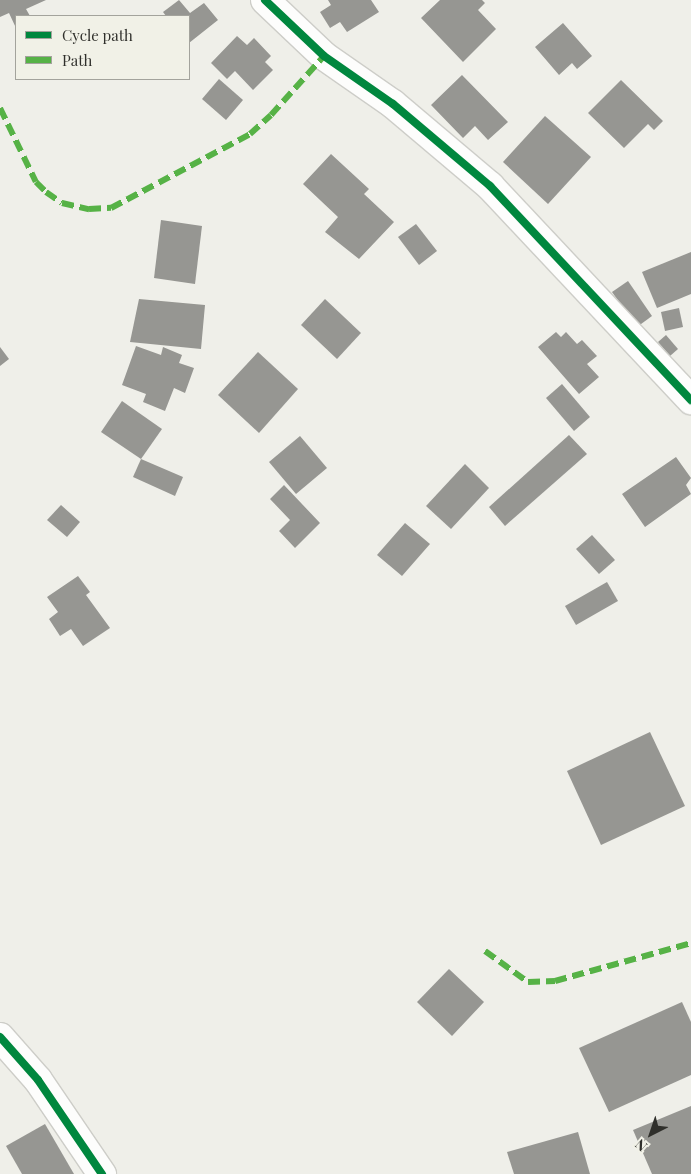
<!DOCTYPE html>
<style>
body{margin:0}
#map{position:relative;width:691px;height:1174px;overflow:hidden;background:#efefe9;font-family:"Playfair Display",serif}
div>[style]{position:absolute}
.building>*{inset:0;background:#969692}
.roads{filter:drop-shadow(1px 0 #cdcdc8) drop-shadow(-1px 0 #cdcdc8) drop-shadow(0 1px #cdcdc8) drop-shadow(0 -1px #cdcdc8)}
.minor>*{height:28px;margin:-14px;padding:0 14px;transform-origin:14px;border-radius:14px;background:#fdfdfc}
.quiet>*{height:6px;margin-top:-3px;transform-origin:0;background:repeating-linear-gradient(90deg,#56b246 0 12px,transparent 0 18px)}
.cycleway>*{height:8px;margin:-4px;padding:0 4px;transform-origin:4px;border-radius:4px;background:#00873e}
span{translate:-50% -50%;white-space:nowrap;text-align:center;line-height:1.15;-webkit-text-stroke:5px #f1f1e7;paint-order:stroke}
.legend{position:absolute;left:15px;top:15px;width:175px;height:65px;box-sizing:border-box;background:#f1f1e7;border:1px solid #a3a39c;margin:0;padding:6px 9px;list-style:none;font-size:15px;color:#2f2f2b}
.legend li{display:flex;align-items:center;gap:10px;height:25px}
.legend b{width:25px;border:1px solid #a3a39c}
.north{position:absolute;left:626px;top:1109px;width:50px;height:50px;-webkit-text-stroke:4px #f1f1e7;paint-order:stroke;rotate:221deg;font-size:14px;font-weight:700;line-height:20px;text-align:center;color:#2f2f2b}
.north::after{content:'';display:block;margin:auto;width:18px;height:22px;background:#2f2f2b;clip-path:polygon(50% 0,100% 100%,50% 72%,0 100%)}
</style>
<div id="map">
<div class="building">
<div style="clip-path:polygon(0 0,46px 0,26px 9px,30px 16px,16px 16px,16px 28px,9px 13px,0 17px)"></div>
<div style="clip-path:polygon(179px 0,190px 13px,204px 3px,218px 20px,189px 43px,189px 16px,166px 16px,163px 12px)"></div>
<div style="clip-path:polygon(328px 0,371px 0,379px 12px,347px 32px,340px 22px,330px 28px,320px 12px,331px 5px)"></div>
<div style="clip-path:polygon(440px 0,482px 0,485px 3px,478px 10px,496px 29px,463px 62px,421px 18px)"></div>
<div style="clip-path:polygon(563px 23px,592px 56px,577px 69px,572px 63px,559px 75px,535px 47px)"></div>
<div style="clip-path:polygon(237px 36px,247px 45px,254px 38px,271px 56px,265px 62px,273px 70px,253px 90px,235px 71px,227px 79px,211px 63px)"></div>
<div style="clip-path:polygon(462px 75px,508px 122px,488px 140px,475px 126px,463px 138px,431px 105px)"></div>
<div style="clip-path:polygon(219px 79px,243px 100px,226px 120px,202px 99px)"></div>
<div style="clip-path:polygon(621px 80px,663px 121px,654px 130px,648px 124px,624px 148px,588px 113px)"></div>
<div style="clip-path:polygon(545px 116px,591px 157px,548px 204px,503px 162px)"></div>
<div style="clip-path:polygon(331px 154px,369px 189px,364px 194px,394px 222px,359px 259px,325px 232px,338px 217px,303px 184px)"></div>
<div style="clip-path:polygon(161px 220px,202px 226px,195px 284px,154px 278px)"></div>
<div style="clip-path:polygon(416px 224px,437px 251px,419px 265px,398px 237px)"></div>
<div style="clip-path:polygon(691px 252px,691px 294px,657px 308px,642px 272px)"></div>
<div style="clip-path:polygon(628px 281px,652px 316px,637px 327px,612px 292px)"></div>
<div style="clip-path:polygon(139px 299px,205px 305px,201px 349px,130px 342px)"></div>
<div style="clip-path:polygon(325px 299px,361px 333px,337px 359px,301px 325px)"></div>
<div style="clip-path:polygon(679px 308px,683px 327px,665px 331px,661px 312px)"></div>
<div style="clip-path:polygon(556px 332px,561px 337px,566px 332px,577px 344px,582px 340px,597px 356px,587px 364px,599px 377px,579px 394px,538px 347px)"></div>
<div style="clip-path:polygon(666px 335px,678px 349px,670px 356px,658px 342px)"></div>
<div style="clip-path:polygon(136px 346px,161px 355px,163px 347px,182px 355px,179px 363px,194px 368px,185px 393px,174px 388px,165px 411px,143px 402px,146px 394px,122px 385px)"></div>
<div style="clip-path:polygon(0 347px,9px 359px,0 366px)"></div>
<div style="clip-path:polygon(258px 352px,298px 389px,259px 433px,218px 395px)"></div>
<div style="clip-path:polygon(562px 384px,590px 417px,574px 431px,546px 398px)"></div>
<div style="clip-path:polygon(122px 401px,162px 429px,141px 459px,101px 432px)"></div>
<div style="clip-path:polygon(569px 435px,587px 454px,505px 526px,489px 507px)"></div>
<div style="clip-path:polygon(300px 436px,327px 468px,296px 494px,269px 462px)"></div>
<div style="clip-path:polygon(676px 457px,691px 478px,686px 485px,691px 494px,645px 527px,622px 494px)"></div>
<div style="clip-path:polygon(141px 459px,183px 477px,175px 496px,133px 477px)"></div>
<div style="clip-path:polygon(465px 464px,489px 488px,451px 529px,426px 506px)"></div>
<div style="clip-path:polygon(284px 485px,320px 523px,295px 548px,279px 531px,290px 520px,270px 499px)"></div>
<div style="clip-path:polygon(61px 505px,80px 522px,67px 537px,47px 520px)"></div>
<div style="clip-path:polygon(405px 523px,430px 544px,402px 576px,377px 555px)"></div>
<div style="clip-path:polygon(592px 535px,615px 560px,599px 574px,576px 549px)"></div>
<div style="clip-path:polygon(78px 576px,90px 592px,86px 595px,110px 628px,83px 646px,71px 629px,60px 636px,49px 619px,58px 612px,47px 597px)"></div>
<div style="clip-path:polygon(607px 582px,618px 601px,576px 625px,565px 606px)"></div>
<div style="clip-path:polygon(650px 732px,685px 806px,601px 845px,567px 771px)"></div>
<div style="clip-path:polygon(449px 969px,484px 1002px,452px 1036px,417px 1002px)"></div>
<div style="clip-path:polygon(682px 1002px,691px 1022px,691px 1075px,609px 1112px,579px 1048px)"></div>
<div style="clip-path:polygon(691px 1106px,691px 1174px,652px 1174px,633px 1130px)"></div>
<div style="clip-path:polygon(45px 1124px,74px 1174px,22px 1174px,6px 1146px)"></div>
<div style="clip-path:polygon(578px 1132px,590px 1174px,514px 1174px,507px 1152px)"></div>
</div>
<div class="roads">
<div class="minor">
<div style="left:265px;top:0;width:81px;rotate:43.5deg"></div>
<div style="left:324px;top:56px;width:84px;rotate:34.8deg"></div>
<div style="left:393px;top:104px;width:127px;rotate:40.2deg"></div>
<div style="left:490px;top:186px;width:294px;rotate:46.8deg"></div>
<div style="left:0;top:1037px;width:57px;rotate:48.5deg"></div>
<div style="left:38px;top:1080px;width:114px;rotate:55.8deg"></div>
</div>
</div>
<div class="quiet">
<div style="left:0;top:108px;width:82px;rotate:64.1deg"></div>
<div style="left:36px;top:182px;width:14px;rotate:45deg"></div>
<div style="left:46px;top:192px;width:19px;rotate:35deg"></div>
<div style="left:62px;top:203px;width:28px;rotate:13deg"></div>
<div style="left:89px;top:209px;width:22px;rotate:-3deg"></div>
<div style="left:111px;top:208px;width:157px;rotate:-28deg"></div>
<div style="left:250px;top:134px;width:28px;rotate:-42deg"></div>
<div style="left:271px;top:115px;width:79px;rotate:-48.1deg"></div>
<div style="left:485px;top:951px;width:53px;rotate:35.8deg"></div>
<div style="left:528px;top:982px;width:27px;rotate:-2deg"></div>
<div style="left:555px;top:981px;width:141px;rotate:-15.6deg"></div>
</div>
<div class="cycleway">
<div style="left:265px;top:0;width:81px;rotate:43.5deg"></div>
<div style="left:324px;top:56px;width:84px;rotate:34.8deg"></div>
<div style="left:393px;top:104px;width:127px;rotate:40.2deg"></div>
<div style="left:490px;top:186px;width:294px;rotate:46.8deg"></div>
<div style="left:0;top:1037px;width:57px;rotate:48.5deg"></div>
<div style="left:38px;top:1080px;width:114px;rotate:55.8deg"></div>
</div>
<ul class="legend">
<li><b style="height:6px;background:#00873e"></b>Cycle path</li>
<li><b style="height:6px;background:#56b246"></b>Path</li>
</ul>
<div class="north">N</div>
</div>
